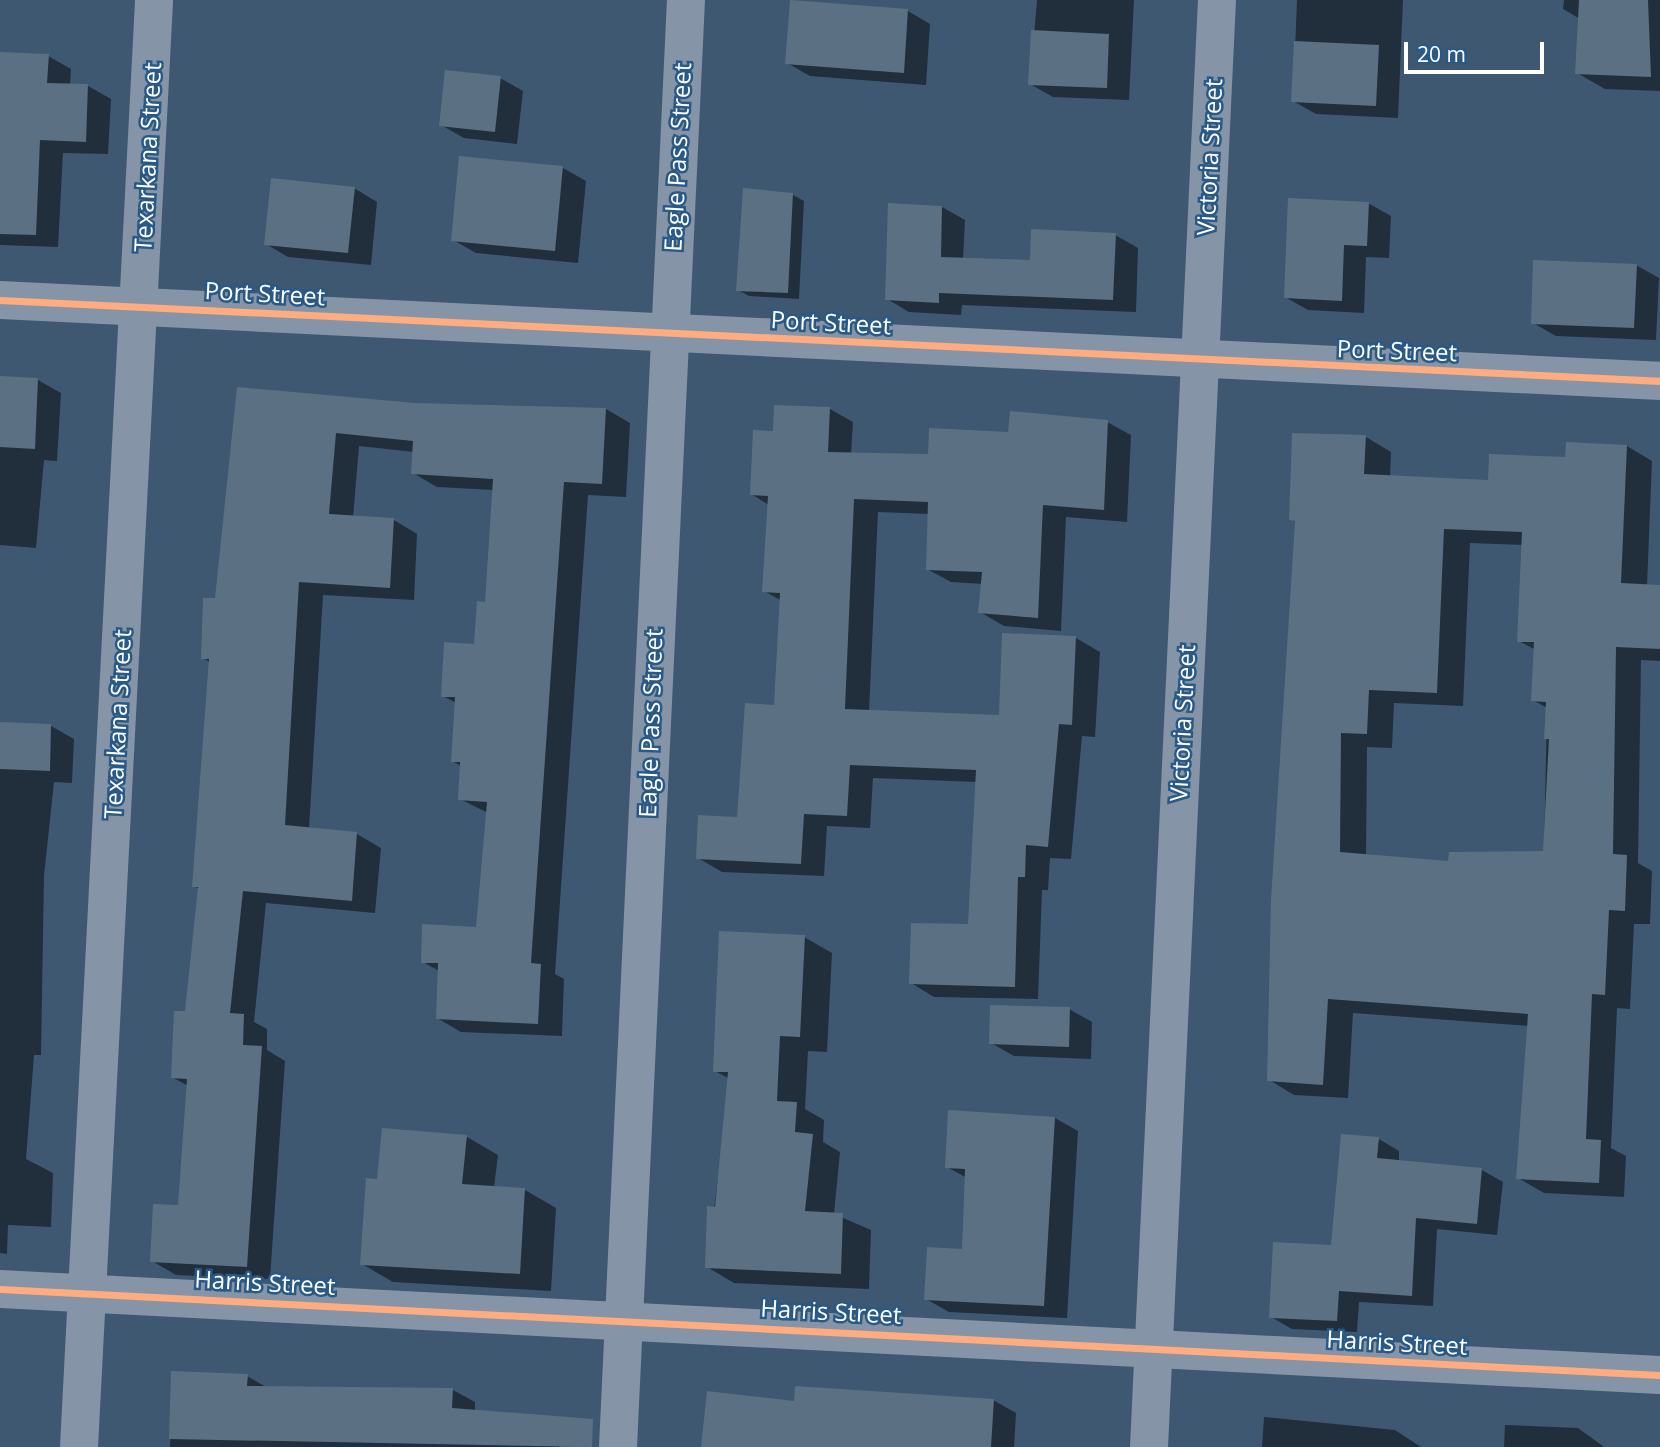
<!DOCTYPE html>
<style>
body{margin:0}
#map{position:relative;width:1660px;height:1447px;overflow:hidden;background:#3e5871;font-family:"Open Sans",sans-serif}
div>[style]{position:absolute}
.shadow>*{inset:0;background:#0007}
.building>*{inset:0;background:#5b7083}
.minor>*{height:38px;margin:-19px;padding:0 19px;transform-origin:19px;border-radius:19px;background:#8595a7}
.cycleway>*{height:7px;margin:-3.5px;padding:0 3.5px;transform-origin:3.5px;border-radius:3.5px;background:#ffac80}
span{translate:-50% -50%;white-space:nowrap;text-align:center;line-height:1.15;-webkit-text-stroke:5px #285987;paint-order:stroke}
.street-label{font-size:24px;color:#fff}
.scale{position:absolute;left:1404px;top:42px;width:140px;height:32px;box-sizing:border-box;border:4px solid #fff;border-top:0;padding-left:9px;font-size:21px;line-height:24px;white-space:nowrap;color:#fff;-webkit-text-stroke:5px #285987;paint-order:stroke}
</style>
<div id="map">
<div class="shadow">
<div style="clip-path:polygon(1037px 0,1134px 0,1129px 100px,1053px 97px,1030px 84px)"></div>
<div style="clip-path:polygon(1297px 0,1403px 0,1398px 118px,1316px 114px,1293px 101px)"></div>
<div style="clip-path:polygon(1564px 0,1660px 0,1660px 91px,1605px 89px,1577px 73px,1580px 19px,1563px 9px)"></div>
<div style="clip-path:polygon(908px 11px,930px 24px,926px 85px,810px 76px,787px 63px)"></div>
<div style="clip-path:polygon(0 54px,48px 56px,71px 69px,70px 85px,88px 86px,111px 99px,108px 154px,63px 153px,58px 247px,0 245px)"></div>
<div style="clip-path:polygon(500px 78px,523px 91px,517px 144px,464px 138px,441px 125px)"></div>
<div style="clip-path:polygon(461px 158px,563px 168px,586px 181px,578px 263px,476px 253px,453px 240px)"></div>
<div style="clip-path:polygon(354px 188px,377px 202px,371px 265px,288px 257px,266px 244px)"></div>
<div style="clip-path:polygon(793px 195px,804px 201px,799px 299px,749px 296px,738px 290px)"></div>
<div style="clip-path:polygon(1368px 203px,1391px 216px,1389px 258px,1366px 257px,1364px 313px,1308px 310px,1285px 297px)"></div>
<div style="clip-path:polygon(942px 207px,965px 220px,963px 260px,1032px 262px,1115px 235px,1138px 248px,1136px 312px,962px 305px,961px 315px,909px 312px,887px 299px)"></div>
<div style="clip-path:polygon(1636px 265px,1659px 278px,1656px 340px,1556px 336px,1533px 323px)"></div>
<div style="clip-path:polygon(0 378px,38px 380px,61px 393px,57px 461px,44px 460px,36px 548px,0 545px)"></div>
<div style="clip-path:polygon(238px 388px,415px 405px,606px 409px,630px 423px,626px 497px,588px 495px,555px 974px,564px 979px,562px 1036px,461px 1032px,437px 1018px,439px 971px,423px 962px,478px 928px,488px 813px,460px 799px,461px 766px,452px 761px,456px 703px,443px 696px,476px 645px,487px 603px,494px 490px,437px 487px,413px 473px,414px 452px,359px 446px,353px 518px,394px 520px,417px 534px,414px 600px,323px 595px,309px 829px,357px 834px,381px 848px,375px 913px,266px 903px,254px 1022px,267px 1029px,267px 1050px,285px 1061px,270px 1279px,176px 1275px,152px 1261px,180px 1207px,188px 1086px,172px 1077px,187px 1013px,199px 889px,194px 886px,211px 663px,203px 658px,217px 600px)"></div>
<div style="clip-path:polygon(830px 409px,853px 422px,851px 454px,930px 456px,1010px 434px,1107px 422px,1131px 435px,1127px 522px,1066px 517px,1061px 631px,1004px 626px,980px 612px,983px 584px,951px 582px,927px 569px,930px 514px,878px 512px,869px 712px,1001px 717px,1004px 634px,1076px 638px,1100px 652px,1095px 737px,1082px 736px,1071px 859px,1050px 858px,1048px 890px,1042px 890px,1038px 999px,934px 997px,911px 983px,970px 926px,977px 782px,873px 778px,870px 828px,827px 826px,824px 876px,722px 872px,698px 858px,739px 819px,775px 707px,782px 601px,764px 591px,769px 505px,751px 494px,775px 433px)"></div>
<div style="clip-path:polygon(evenodd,1366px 437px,1391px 452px,1390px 477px,1489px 481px,1627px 446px,1652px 461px,1647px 586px,1660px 587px,1660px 661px,1641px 660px,1638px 863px,1652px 871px,1650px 924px,1634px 924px,1630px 1009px,1617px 1008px,1611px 1148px,1626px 1156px,1624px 1197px,1544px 1193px,1518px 1178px,1529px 1026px,1353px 1013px,1348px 1098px,1294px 1095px,1269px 1080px,1297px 523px,1291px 519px,1366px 437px,1470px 543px,1524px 545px,1519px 641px,1536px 650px,1533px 700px,1547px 708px,1544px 852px,1450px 863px,1366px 856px,1367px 747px,1392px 748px,1394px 703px,1463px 706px,1470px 543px)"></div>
<div style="clip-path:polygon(0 723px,51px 726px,74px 739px,72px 783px,54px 782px,44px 876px,41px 1055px,34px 1055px,26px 1159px,53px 1173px,51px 1227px,8px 1225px,7px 1254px,0 1253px)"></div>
<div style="clip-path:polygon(804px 937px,832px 953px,827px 1052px,808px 1051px,805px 1109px,824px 1120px,823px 1142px,840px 1152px,834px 1214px,871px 1230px,869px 1289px,734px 1283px,707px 1267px,730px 1079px,715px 1071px)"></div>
<div style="clip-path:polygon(1069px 1009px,1092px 1022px,1091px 1059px,1014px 1056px,991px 1043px)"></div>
<div style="clip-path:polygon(1055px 1118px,1078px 1131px,1067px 1318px,949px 1312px,926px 1299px,963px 1251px,967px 1178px,947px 1167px)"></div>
<div style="clip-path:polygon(467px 1137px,498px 1155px,494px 1188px,525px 1190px,556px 1208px,551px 1291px,393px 1282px,362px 1264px,379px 1181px)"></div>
<div style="clip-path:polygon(1379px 1139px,1399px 1151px,1399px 1162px,1482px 1170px,1503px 1182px,1497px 1235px,1437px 1229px,1433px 1306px,1359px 1302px,1357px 1332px,1292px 1329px,1271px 1317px,1333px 1247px)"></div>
<div style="clip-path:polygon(173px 1373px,247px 1376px,268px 1388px,453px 1390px,475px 1402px,475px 1411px,561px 1429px,559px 1447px,170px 1447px)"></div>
<div style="clip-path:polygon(993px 1400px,1016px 1413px,1014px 1447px,701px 1447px,796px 1403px)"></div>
<div style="clip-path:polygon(1264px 1417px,1395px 1430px,1421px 1447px,1262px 1447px)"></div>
<div style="clip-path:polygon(1505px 1425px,1578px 1428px,1604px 1447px,1504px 1447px)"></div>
</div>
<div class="building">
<div style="clip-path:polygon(790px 0,908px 9px,904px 73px,785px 64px)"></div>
<div style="clip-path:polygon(1579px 0,1648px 0,1651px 77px,1575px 74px)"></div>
<div style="clip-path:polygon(1031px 30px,1109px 34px,1107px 88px,1028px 85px)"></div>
<div style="clip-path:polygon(1294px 41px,1379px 45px,1376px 106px,1291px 102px)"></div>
<div style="clip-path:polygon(0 52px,49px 54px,47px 83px,88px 84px,86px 142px,40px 140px,36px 235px,0 234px)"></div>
<div style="clip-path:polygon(445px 70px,501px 76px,495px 132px,439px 126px)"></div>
<div style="clip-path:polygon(459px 156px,563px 166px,555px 251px,451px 241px)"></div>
<div style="clip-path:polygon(271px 178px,355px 187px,348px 253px,264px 245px)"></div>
<div style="clip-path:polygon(743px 188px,793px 193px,788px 293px,736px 291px)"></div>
<div style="clip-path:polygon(1288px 198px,1369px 202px,1367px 246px,1344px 245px,1342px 301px,1284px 298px)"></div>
<div style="clip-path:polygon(888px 203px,942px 206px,941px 257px,1030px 260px,1031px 229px,1116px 233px,1113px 300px,939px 293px,939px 303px,885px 300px)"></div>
<div style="clip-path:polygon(1533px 260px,1637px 264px,1634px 328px,1531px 324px)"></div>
<div style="clip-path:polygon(0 376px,38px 378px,35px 449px,0 447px)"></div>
<div style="clip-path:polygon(237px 387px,415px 403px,606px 408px,602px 484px,564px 482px,531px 963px,541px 964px,538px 1024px,436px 1019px,438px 963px,421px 963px,422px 924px,476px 927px,487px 802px,458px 800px,460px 762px,451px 762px,455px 697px,441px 697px,444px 642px,474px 644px,477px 601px,485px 602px,493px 479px,411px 474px,413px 441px,336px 433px,329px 514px,394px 518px,390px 588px,299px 582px,285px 825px,357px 832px,352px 901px,243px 891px,230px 1013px,244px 1014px,243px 1045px,262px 1046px,247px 1267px,150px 1262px,153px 1204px,178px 1205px,187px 1079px,171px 1078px,174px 1011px,185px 1011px,198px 887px,192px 887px,209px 659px,201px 659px,203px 598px,215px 598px)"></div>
<div style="clip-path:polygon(774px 405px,830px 407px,828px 452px,928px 454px,929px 428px,1008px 432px,1010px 411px,1108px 420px,1104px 510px,1043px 505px,1038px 618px,978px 613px,982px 572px,926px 570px,928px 502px,854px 499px,845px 709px,999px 715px,1002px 633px,1076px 636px,1072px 725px,1059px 724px,1048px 847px,1026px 845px,1025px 877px,1018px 877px,1015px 987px,909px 984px,911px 923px,968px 924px,976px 770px,850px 765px,847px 816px,804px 814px,801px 864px,696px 859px,698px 815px,737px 817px,745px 703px,774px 705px,780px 593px,762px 592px,768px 496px,750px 495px,753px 430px,773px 431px)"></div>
<div style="clip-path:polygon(evenodd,1292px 433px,1366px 435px,1364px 474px,1488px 480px,1489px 454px,1565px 457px,1566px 442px,1627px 445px,1621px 583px,1660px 585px,1660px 649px,1616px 647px,1613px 854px,1627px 855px,1625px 911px,1609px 910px,1605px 995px,1592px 994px,1586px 1139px,1601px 1140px,1599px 1183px,1516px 1179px,1528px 1014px,1328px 999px,1323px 1085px,1267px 1081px,1271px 900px,1295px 521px,1289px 520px,1292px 433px,1444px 529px,1522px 532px,1517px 642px,1534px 642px,1531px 701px,1546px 702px,1544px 739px,1549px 739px,1543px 851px,1449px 852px,1448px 861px,1340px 852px,1341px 733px,1367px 734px,1369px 690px,1437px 693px,1444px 529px)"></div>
<div style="clip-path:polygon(0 722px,51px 724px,50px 771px,0 769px)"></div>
<div style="clip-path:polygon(719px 931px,805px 935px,800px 1037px,780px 1036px,777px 1101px,797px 1102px,795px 1132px,813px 1134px,805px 1211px,843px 1213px,841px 1274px,705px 1268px,707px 1206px,715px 1207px,728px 1072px,713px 1072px)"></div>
<div style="clip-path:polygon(990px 1005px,1070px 1007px,1069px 1047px,989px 1044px)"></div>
<div style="clip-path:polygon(948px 1110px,1055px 1117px,1044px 1306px,924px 1300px,927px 1247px,962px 1249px,965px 1169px,945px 1168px)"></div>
<div style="clip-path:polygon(382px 1128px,467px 1135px,462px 1184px,525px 1188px,520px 1274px,360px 1265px,366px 1178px,377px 1179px)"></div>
<div style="clip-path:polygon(1341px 1134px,1379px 1137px,1377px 1158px,1482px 1168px,1477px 1224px,1416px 1218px,1412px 1296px,1339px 1291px,1337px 1321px,1269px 1318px,1273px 1242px,1331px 1245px)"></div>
<div style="clip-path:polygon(171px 1371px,248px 1374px,247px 1386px,453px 1388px,452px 1408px,593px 1419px,592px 1447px,169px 1439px)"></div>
<div style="clip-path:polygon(795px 1386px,994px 1399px,991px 1447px,701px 1447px,707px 1391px,794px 1401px)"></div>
</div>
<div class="minor">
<div style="left:0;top:300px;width:1662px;rotate:2.79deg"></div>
<div style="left:0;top:1289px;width:1662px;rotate:2.97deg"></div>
<div style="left:79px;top:1447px;width:1449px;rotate:-87.03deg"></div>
<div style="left:618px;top:1447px;width:1449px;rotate:-87.31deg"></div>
<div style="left:1149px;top:1447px;width:1449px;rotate:-87.31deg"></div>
</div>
<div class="cycleway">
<div style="left:0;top:300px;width:1662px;rotate:2.79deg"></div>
<div style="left:0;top:1289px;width:1662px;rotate:2.97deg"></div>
</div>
<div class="street-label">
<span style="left:147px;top:157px;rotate:-87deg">Texarkana Street</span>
<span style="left:677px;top:157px;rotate:-87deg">Eagle Pass Street</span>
<span style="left:1209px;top:157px;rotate:-87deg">Victoria Street</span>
<span style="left:265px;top:293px;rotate:3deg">Port Street</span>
<span style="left:831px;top:322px;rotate:3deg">Port Street</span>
<span style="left:1397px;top:350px;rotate:2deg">Port Street</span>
<span style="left:650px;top:723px;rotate:-88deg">Eagle Pass Street</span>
<span style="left:1182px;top:723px;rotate:-87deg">Victoria Street</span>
<span style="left:117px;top:724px;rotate:-87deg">Texarkana Street</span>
<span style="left:265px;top:1282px;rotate:3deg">Harris Street</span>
<span style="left:831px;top:1311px;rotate:3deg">Harris Street</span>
<span style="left:1397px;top:1342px;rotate:3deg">Harris Street</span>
</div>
<div class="scale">20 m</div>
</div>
